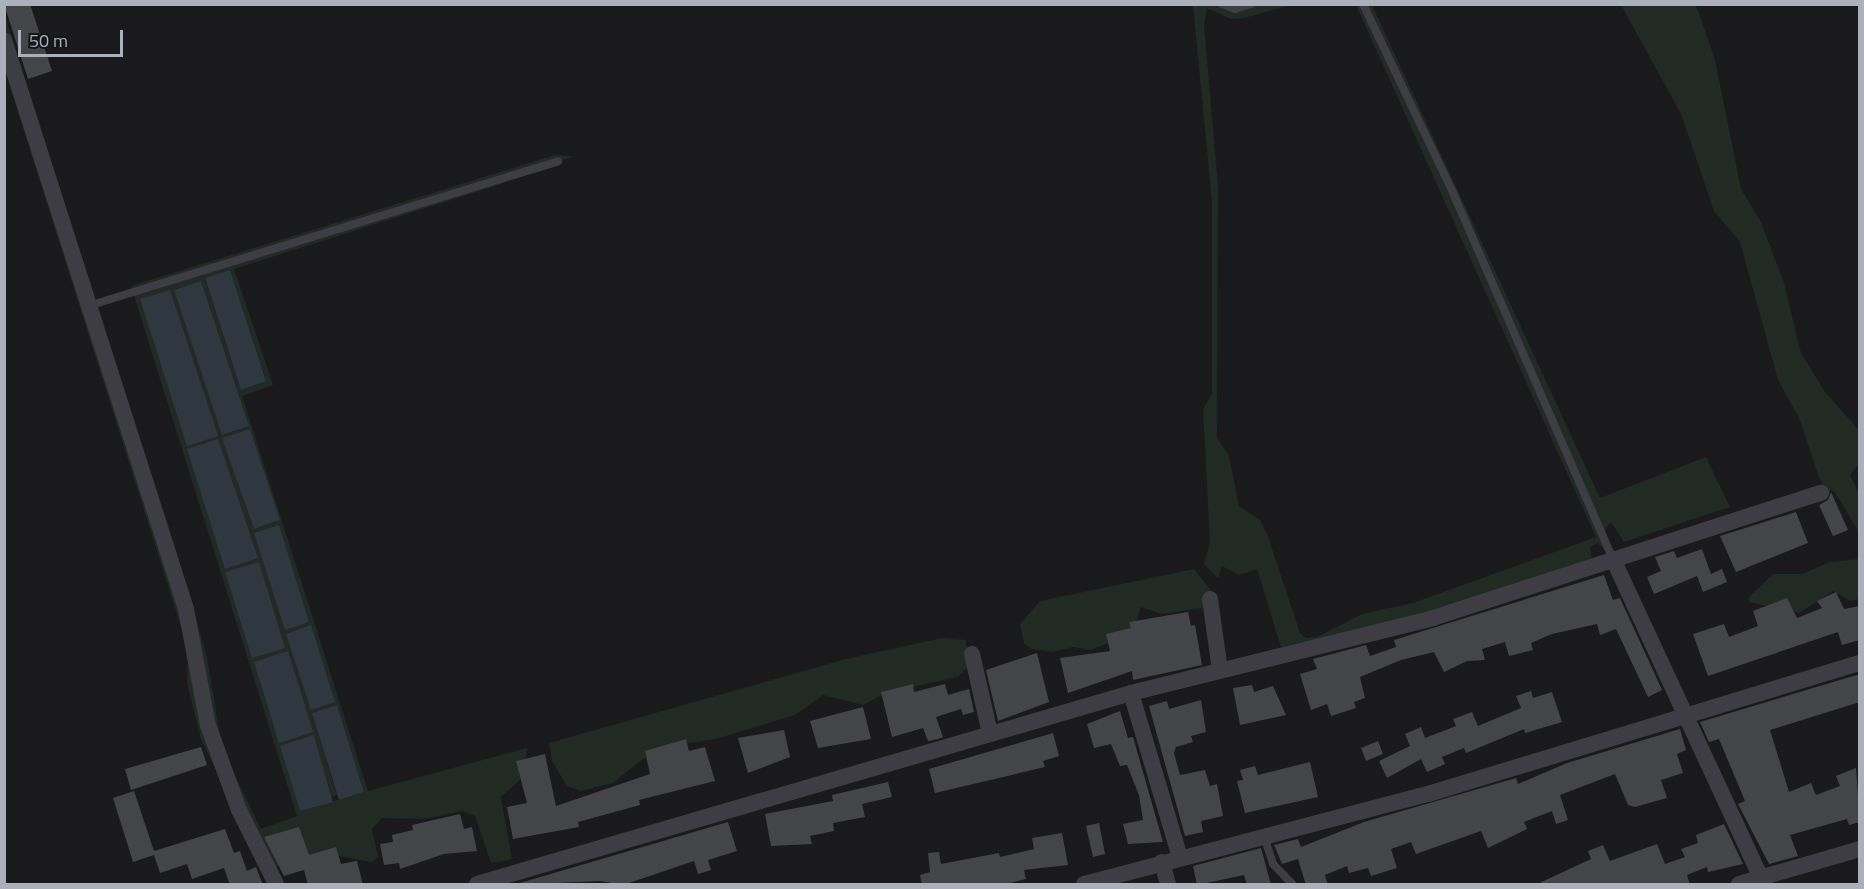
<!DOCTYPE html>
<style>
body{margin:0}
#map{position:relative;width:1864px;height:889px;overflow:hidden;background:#1a1a1c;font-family:"Titillium Web",sans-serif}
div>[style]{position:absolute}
.green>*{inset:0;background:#212a23}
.water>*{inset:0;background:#2f3841}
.building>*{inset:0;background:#444549}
.service>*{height:8px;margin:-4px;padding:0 4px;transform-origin:4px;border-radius:4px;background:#3d3d43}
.minor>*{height:16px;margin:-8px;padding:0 8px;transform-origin:8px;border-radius:8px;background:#3d3d43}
span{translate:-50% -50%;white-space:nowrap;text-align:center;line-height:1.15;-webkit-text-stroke:6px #151517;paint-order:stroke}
.frame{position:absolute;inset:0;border:6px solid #acb0bc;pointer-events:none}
.scale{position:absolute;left:18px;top:30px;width:105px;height:27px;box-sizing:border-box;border:3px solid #acb0bc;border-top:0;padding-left:8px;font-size:18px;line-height:21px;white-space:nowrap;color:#acb0bc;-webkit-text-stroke:4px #151517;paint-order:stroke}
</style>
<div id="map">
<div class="green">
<div style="clip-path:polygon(1193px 5px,1291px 5px,1244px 18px,1231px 19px,1207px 8px,1204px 25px,1218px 186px,1217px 438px,1229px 456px,1239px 506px,1260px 520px,1267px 534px,1300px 633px,1306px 638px,1317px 637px,1362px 614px,1413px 603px,1596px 537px,1356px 5px,1372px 5px,1600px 498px,1706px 457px,1730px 507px,1624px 542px,1611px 522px,1603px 532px,1613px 559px,1598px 543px,1590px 547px,1592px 559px,1450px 610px,1281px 647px,1257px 569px,1239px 575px,1222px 566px,1218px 578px,1204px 564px,1210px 542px,1203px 410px,1212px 393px,1212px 202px)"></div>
<div style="clip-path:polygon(1621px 5px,1695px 5px,1699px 13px,1715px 60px,1741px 189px,1761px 222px,1784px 283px,1801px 353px,1825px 392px,1859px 430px,1859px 464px,1850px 475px,1859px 493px,1859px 532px,1834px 491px,1827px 490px,1819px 478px,1799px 418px,1778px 380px,1740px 242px,1714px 211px,1681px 114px)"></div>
<div style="clip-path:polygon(evenodd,4px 13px,175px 547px,207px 657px,222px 749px,261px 829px,297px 816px,131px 286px,555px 155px,573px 156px,495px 186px,234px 269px,273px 385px,242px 396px,368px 791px,527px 748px,523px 777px,501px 797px,512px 859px,491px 863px,475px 816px,462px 811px,425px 819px,382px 818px,372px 829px,378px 857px,372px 862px,318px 852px,265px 871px,201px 739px,187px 683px,188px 649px,5px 71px,4px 13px,230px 270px,266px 380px,241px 390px,205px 279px,230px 270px,4px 13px,201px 281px,249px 426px,223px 435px,174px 290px,201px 281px,4px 13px,250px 429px,280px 520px,254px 529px,223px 438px,250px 429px,4px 13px,337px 705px,364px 792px,300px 811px,314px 735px,332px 797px,337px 795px,312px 713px,337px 705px)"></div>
<div style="clip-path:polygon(1859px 559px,1859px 599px,1850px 601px,1833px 591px,1799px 613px,1749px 602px,1749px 597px,1773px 574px,1802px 574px,1830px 562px)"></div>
<div style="clip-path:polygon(1194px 569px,1213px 593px,1203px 608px,1161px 614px,1141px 607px,1132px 634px,1090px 650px,1073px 647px,1052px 652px,1031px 649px,1024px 643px,1020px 624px,1040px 601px)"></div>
<div style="clip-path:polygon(942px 638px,966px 640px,968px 667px,957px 677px,886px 693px,863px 705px,823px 695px,795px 715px,716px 739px,681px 744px,643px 759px,613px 783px,581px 791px,567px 786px,552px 761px,549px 743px,846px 659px)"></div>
</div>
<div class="water">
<div style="clip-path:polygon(230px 270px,266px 381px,241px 390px,205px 278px)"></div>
<div style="clip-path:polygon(201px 281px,249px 426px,222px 435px,174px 290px)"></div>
<div style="clip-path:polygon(170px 290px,218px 436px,187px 446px,140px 299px)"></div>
<div style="clip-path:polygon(250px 429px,280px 520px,254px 529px,222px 438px)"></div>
<div style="clip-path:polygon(218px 439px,258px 558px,225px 569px,187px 449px)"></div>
<div style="clip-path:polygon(279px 525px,309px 622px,285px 630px,254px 533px)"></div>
<div style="clip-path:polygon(259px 562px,285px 648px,252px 658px,225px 572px)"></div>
<div style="clip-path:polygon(311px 625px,335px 702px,311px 710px,286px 634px)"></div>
<div style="clip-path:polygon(288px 651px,313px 732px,279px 743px,254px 662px)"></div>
<div style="clip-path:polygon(337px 705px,364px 792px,339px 800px,312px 713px)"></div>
<div style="clip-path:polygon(314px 735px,333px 802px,300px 811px,280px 746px)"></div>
</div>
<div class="building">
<div style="clip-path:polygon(4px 4px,30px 4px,52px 71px,28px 79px)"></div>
<div style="clip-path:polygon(1831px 492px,1848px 530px,1833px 536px,1819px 505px,1828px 500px)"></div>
<div style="clip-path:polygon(1796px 512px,1808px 543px,1736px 572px,1720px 536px)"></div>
<div style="clip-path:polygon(1702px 549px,1711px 574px,1722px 569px,1727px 582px,1703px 592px,1697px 576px,1654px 594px,1647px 577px,1661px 571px,1655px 557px,1674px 551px,1677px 558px)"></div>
<div style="clip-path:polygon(1604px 575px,1613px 600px,1620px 598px,1662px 690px,1648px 697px,1616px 629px,1600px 635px,1597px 624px,1552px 634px,1531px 643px,1533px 650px,1509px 656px,1505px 642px,1482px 649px,1485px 660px,1467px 661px,1444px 672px,1434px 652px,1401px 660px,1360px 677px,1365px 698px,1354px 702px,1356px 708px,1331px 716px,1327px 704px,1311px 710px,1300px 674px,1317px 669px,1313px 659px,1366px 645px,1370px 656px,1396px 647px,1394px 640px)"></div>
<div style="clip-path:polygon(1836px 592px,1844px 609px,1860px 606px,1860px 640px,1842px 645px,1838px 632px,1708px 676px,1693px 634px,1724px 624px,1729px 637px,1758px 626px,1753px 611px,1787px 598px,1797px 618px,1822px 608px,1817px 601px)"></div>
<div style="clip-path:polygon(1188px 612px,1191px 626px,1195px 625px,1202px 665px,1133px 680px,1132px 671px,1068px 693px,1060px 658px,1110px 651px,1106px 634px,1131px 628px,1129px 622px)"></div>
<div style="clip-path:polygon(1037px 653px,1049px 702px,998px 721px,986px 670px)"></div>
<div style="clip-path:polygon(1860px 674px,1860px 702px,1770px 730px,1789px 792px,1811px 783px,1816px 795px,1840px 786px,1836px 776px,1856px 768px,1860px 822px,1849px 825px,1847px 819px,1790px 835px,1798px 856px,1769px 864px,1738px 804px,1745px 801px,1719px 739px,1709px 742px,1700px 722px)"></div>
<div style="clip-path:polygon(913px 684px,914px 692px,945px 684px,948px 695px,969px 689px,974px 712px,963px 715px,961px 709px,936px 717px,943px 737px,938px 739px,928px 741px,923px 728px,892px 737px,881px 692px)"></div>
<div style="clip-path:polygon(1252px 685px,1254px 692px,1273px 686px,1286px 715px,1240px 725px,1233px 688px)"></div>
<div style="clip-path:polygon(1531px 691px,1533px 698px,1552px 692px,1562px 722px,1525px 733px,1524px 729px,1466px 753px,1464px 748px,1442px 757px,1445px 764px,1427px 772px,1421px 759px,1387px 778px,1379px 761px,1410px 746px,1405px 734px,1421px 727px,1425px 738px,1456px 726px,1453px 719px,1472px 712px,1478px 726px,1521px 708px,1516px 696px)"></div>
<div style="clip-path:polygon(1201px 700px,1206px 732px,1191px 736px,1193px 742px,1176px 747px,1174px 753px,1180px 775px,1205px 770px,1210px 786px,1217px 784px,1223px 816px,1201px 821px,1203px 832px,1185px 836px,1149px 706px,1167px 701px,1169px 709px)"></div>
<div style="clip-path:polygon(863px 707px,871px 739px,818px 748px,810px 721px)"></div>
<div style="clip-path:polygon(1120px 711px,1128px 738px,1133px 737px,1163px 842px,1128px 844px,1123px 824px,1143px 820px,1139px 795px,1127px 765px,1120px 766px,1111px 744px,1094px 748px,1087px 724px)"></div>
<div style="clip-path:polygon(1680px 729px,1686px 750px,1677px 754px,1683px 773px,1661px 780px,1667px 798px,1635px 807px,1628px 805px,1615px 774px,1560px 795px,1568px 820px,1556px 824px,1552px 811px,1524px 822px,1527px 829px,1488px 848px,1481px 831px,1416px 854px,1411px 842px,1391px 849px,1397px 868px,1371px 876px,1368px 868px,1349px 873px,1347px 866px,1325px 875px,1328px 885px,1306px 885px,1298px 859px,1282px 864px,1274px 845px,1298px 839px,1301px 847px,1364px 822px,1516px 778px,1518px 784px,1567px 763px)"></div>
<div style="clip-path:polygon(784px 730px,790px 757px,748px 773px,738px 738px)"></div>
<div style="clip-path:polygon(1053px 733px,1059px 756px,1043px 761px,1045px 767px,935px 793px,929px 769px)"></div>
<div style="clip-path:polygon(686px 739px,689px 751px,705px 747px,715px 781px,639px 800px,640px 805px,578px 822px,579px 827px,513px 839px,507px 807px,527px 803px,516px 761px,545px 754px,556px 806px,650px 774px,645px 751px)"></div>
<div style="clip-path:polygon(1378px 741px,1383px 754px,1366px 761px,1361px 748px)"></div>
<div style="clip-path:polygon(201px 747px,207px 765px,131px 790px,125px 769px)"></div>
<div style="clip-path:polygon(1310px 762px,1318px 797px,1245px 813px,1237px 781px,1243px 780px,1240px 770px,1255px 766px,1258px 775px)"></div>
<div style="clip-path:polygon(888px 782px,892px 797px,862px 804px,865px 817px,833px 823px,834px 831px,810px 836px,812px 844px,771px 846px,765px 814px,833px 801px,832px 795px)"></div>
<div style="clip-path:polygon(134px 791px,154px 851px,225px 829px,234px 853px,240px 851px,247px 871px,256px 867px,263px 885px,230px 885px,224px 868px,192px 879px,187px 864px,160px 873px,154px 855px,133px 862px,113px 798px)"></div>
<div style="clip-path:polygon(460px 814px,464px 829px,472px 827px,477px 851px,444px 854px,400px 869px,399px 863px,384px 865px,380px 844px,393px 842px,392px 835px,413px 830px,412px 825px)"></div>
<div style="clip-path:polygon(728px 822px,737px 851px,708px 860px,711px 870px,698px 874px,694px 861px,623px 885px,600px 881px,513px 885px)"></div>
<div style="clip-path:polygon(1099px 823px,1105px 854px,1093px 857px,1086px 826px)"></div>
<div style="clip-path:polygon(1724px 824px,1743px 864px,1708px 872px,1707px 867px,1687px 875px,1690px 885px,1535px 885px,1591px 859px,1588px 851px,1603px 845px,1610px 861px,1657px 844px,1665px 864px,1685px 857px,1681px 849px,1698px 843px,1696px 835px)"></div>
<div style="clip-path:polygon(299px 827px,309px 855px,336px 847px,341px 864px,357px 861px,363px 885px,308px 885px,304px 870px,284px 876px,264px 837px)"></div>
<div style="clip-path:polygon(1062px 833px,1068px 865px,1024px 870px,1026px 879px,1010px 883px,922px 885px,920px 875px,930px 872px,928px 853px,939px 852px,941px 864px,999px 853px,1000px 857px,1034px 849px,1032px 838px)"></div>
<div style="clip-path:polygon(1261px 848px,1271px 885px,1247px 885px,1244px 875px,1197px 885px,1193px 866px)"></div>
</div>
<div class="service">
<div style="left:1222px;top:4px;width:14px;rotate:21deg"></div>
<div style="left:1235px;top:9px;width:17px;rotate:-17deg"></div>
<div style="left:1363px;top:4px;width:209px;rotate:64.5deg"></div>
<div style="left:1453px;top:193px;width:399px;rotate:66.4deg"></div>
<div style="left:88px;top:306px;width:492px;rotate:-17.1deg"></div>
<div style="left:1264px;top:836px;width:29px;rotate:72deg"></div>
<div style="left:1273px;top:864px;width:28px;rotate:46deg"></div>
</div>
<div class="minor">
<div style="left:4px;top:40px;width:597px;rotate:72.26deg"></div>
<div style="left:186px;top:609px;width:118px;rotate:79.3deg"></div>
<div style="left:208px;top:725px;width:90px;rotate:70deg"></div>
<div style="left:239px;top:810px;width:83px;rotate:63.4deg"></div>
<div style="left:1613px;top:559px;width:352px;rotate:65.1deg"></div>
<div style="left:1210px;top:599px;width:72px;rotate:82deg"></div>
<div style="left:972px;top:654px;width:81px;rotate:77.2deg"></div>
<div style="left:1131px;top:693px;width:171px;rotate:73.4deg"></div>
<div style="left:1162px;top:862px;width:23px;rotate:75deg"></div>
<div style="left:477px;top:884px;width:681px;rotate:-16.28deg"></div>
<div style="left:1131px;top:693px;width:311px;rotate:-13.9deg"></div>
<div style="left:1433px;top:618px;width:408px;rotate:-17.9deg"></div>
<div style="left:1084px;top:884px;width:356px;rotate:-14.7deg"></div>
<div style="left:1428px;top:794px;width:451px;rotate:-16.9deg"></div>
<div style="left:1739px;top:884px;width:126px;rotate:-16.1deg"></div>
</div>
<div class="frame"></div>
<div class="scale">50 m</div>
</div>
